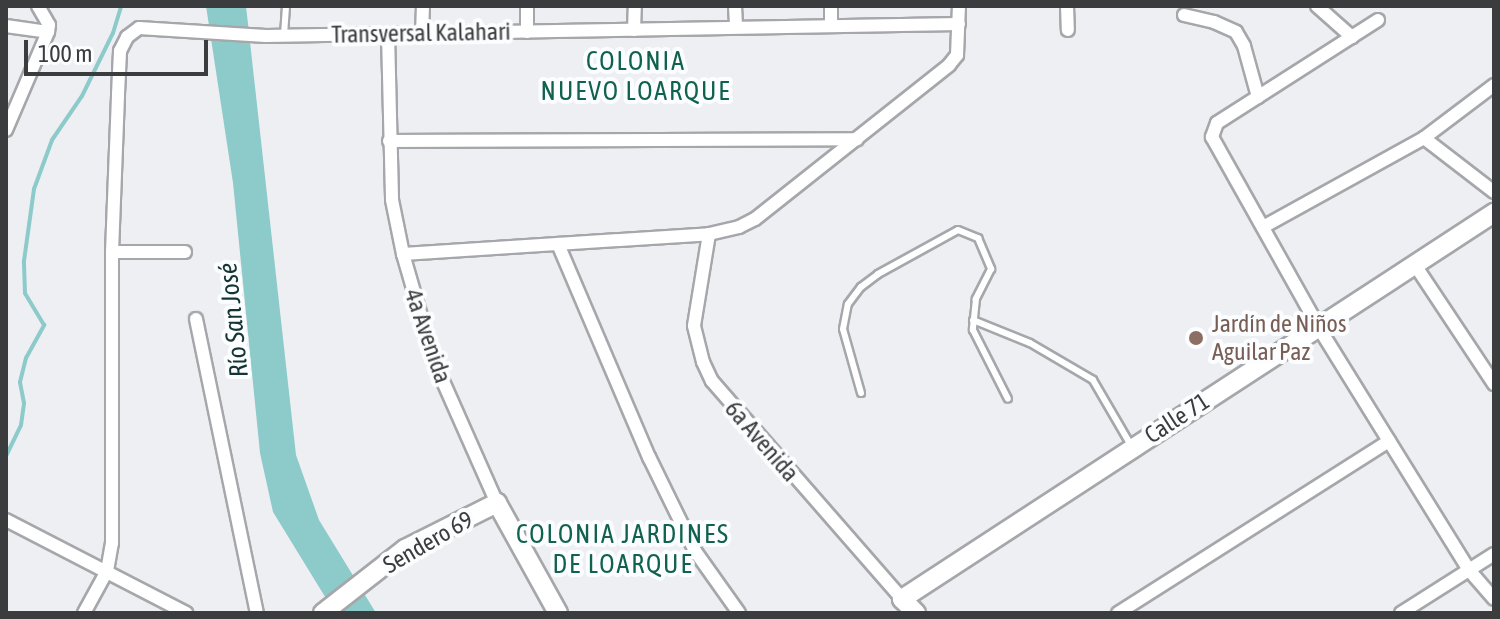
<!DOCTYPE html>
<meta charset="utf-8">
<style>
body{margin:0}
#map{position:relative;width:1500px;height:619px;overflow:hidden;background:#edeff3;font-family:"Asap Condensed",sans-serif}
div>[style]{position:absolute}
.water>*{inset:0;background:#8dcaca}
.stream>*{height:4px;margin:-2px;padding:0 2px;transform-origin:2px;border-radius:2px;background:#8dcaca}
.roads{filter:drop-shadow(2px 0 #a5a7aa) drop-shadow(-2px 0 #a5a7aa) drop-shadow(0 2px #a5a7aa) drop-shadow(0 -2px #a5a7aa)}
.lane>*{height:6px;margin:-3px;padding:0 3px;transform-origin:3px;border-radius:3px;background:#fff}
.street>*{height:12px;margin:-6px;padding:0 6px;transform-origin:6px;border-radius:6px;background:#fff}
.secondary>*{height:18px;margin:-9px;padding:0 9px;transform-origin:9px;border-radius:9px;background:#fff}
.dots>*{width:22px;height:22px;translate:-50% -50%;box-sizing:border-box;border:4px solid #fbfdff;border-radius:50%}
span{translate:-50% -50%;white-space:nowrap;text-align:center;line-height:1.15;-webkit-text-stroke:8px #fbfdff;paint-order:stroke}
.street-label{font-size:24px;color:#3b3c3d}
.education-label{font-size:24px;color:#785e54}
.left{translate:0 -50%;text-align:left}
.neighbourhood-label{font-size:26px;color:#10614d;letter-spacing:2px}
.water-label{font-size:26px;color:#153535;font-style:italic}
.frame{position:absolute;inset:0;border:8px solid #3b3c3d;pointer-events:none}
.scale{position:absolute;left:24px;top:40px;width:184px;height:36px;box-sizing:border-box;border:4px solid #3b3c3d;border-top:0;padding-left:10px;font-size:24px;line-height:28px;white-space:nowrap;color:#3b3c3d;-webkit-text-stroke:6px #fbfdff;paint-order:stroke}
</style>
<div id="map">
<div class="water">
<div style="clip-path:polygon(206px 6px,246px 6px,296px 455px,319px 520px,376px 613px,335px 613px,273px 512px,260px 453px,233px 183px)"></div>
</div>
<div class="stream">
<div style="left:6px;top:456px;width:34px;rotate:-64deg"></div>
<div style="left:21px;top:425px;width:22px;rotate:-82deg"></div>
<div style="left:24px;top:403px;width:21px;rotate:-101deg"></div>
<div style="left:20px;top:382px;width:25px;rotate:-76deg"></div>
<div style="left:26px;top:358px;width:38px;rotate:-61deg"></div>
<div style="left:44px;top:325px;width:37px;rotate:-121deg"></div>
<div style="left:25px;top:293px;width:32px;rotate:-92deg"></div>
<div style="left:24px;top:261px;width:73px;rotate:-82.1deg"></div>
<div style="left:34px;top:189px;width:52px;rotate:-69.8deg"></div>
<div style="left:52px;top:140px;width:53px;rotate:-55.7deg"></div>
<div style="left:82px;top:96px;width:70px;rotate:-63.8deg"></div>
<div style="left:113px;top:33px;width:28px;rotate:-73deg"></div>
</div>
<div class="roads">
<div class="lane">
<div style="left:284px;top:35px;width:29px;rotate:-86deg"></div>
<div style="left:973px;top:320px;width:61px;rotate:22deg"></div>
<div style="left:1030px;top:343px;width:73px;rotate:30.4deg"></div>
<div style="left:1093px;top:380px;width:78px;rotate:59.8deg"></div>
<div style="left:861px;top:393px;width:66px;rotate:-105.7deg"></div>
<div style="left:843px;top:329px;width:25px;rotate:-79deg"></div>
<div style="left:848px;top:304px;width:21px;rotate:-53deg"></div>
<div style="left:861px;top:287px;width:21px;rotate:-37deg"></div>
<div style="left:878px;top:274px;width:91px;rotate:-28.8deg"></div>
<div style="left:958px;top:230px;width:22px;rotate:22deg"></div>
<div style="left:978px;top:238px;width:34px;rotate:67deg"></div>
<div style="left:991px;top:269px;width:34px;rotate:117deg"></div>
<div style="left:976px;top:299px;width:31px;rotate:96deg"></div>
<div style="left:973px;top:330px;width:77px;rotate:63.1deg"></div>
</div>
<div class="street">
<div style="left:527px;top:6px;width:26px;rotate:90deg"></div>
<div style="left:735px;top:6px;width:21px;rotate:87deg"></div>
<div style="left:831px;top:6px;width:18px;rotate:90deg"></div>
<div style="left:1067px;top:6px;width:24px;rotate:88deg"></div>
<div style="left:1317px;top:6px;width:47px;rotate:41.5deg"></div>
<div style="left:1184px;top:15px;width:31px;rotate:13deg"></div>
<div style="left:1214px;top:22px;width:24px;rotate:24deg"></div>
<div style="left:1236px;top:32px;width:16px;rotate:60deg"></div>
<div style="left:1244px;top:46px;width:53px;rotate:74.6deg"></div>
<div style="left:1378px;top:20px;width:191px;rotate:147.4deg"></div>
<div style="left:1217px;top:123px;width:15px;rotate:110deg"></div>
<div style="left:1212px;top:137px;width:219px;rotate:60.7deg"></div>
<div style="left:1319px;top:328px;width:285px;rotate:58.2deg"></div>
<div style="left:1469px;top:570px;width:38px;rotate:49deg"></div>
<div style="left:6px;top:26px;width:42px;rotate:8.1deg"></div>
<div style="left:634px;top:30px;width:24px;rotate:-88deg"></div>
<div style="left:388px;top:34px;width:166px;rotate:88.6deg"></div>
<div style="left:392px;top:200px;width:55px;rotate:78.5deg"></div>
<div style="left:403px;top:254px;width:111px;rotate:73.8deg"></div>
<div style="left:434px;top:361px;width:155px;rotate:66.1deg"></div>
<div style="left:422px;top:34px;width:28px;rotate:-88deg"></div>
<div style="left:6px;top:130px;width:107px;rotate:-66.8deg"></div>
<div style="left:48px;top:32px;width:7px;rotate:-82deg"></div>
<div style="left:49px;top:25px;width:22px;rotate:-120deg"></div>
<div style="left:1424px;top:138px;width:88px;rotate:37.6deg"></div>
<div style="left:389px;top:141px;width:468px;rotate:-0.2deg"></div>
<div style="left:1263px;top:227px;width:184px;rotate:-28.9deg"></div>
<div style="left:1424px;top:138px;width:88px;rotate:-37.1deg"></div>
<div style="left:709px;top:234px;width:93px;rotate:99.3deg"></div>
<div style="left:694px;top:326px;width:37px;rotate:76deg"></div>
<div style="left:703px;top:362px;width:21px;rotate:65deg"></div>
<div style="left:712px;top:381px;width:289px;rotate:48.9deg"></div>
<div style="left:558px;top:244px;width:232px;rotate:66.9deg"></div>
<div style="left:649px;top:457px;width:105px;rotate:63.9deg"></div>
<div style="left:695px;top:551px;width:76px;rotate:54.6deg"></div>
<div style="left:112px;top:252px;width:73px"></div>
<div style="left:403px;top:254px;width:307px;rotate:-3.7deg"></div>
<div style="left:709px;top:234px;width:31px;rotate:-13deg"></div>
<div style="left:739px;top:227px;width:18px;rotate:-27deg"></div>
<div style="left:755px;top:219px;width:248px;rotate:-38.4deg"></div>
<div style="left:949px;top:65px;width:13px;rotate:-51deg"></div>
<div style="left:957px;top:55px;width:49px;rotate:-87.7deg"></div>
<div style="left:1415px;top:265px;width:143px;rotate:56.4deg"></div>
<div style="left:196px;top:319px;width:300px;rotate:78.3deg"></div>
<div style="left:6px;top:520px;width:203px;rotate:27.3deg"></div>
<div style="left:84px;top:613px;width:48px;rotate:-61.3deg"></div>
<div style="left:107px;top:571px;width:28px;rotate:-80deg"></div>
<div style="left:112px;top:543px;width:291px;rotate:-90deg"></div>
<div style="left:112px;top:252px;width:158px;rotate:-87.8deg"></div>
<div style="left:118px;top:94px;width:43px;rotate:-87.3deg"></div>
<div style="left:120px;top:51px;width:16px;rotate:-63deg"></div>
<div style="left:127px;top:37px;width:15px;rotate:-37deg"></div>
<div style="left:139px;top:28px;width:127px;rotate:3.6deg"></div>
<div style="left:266px;top:36px;width:693px;rotate:-0.99deg"></div>
<div style="left:1118px;top:613px;width:321px;rotate:-32.4deg"></div>
<div style="left:1401px;top:613px;width:110px;rotate:-32.4deg"></div>
</div>
<div class="secondary">
<div style="left:323px;top:613px;width:104px;rotate:-38deg"></div>
<div style="left:405px;top:549px;width:103px;rotate:-26.6deg"></div>
<div style="left:497px;top:503px;width:126px;rotate:61deg"></div>
<div style="left:916px;top:613px;width:20px;rotate:-135deg"></div>
<div style="left:902px;top:599px;width:707px;rotate:-33.11deg"></div>
</div>
</div>
<div class="dots">
<div style="left:1196px;top:338px;background:#8d6e63"></div>
</div>
<div class="street-label">
<span style="left:421px;top:33px;rotate:-1deg">Transversal Kalahari</span>
<span style="left:428px;top:336px;rotate:71deg">4a Avenida</span>
<span style="left:1177px;top:418px;rotate:-33deg">Calle 71</span>
<span style="left:762px;top:441px;rotate:49deg">6a Avenida</span>
<span style="left:428px;top:542px;rotate:-30deg">Sendero 69</span>
</div>
<div class="education-label">
<span class="left" style="left:1212px;top:338px">Jardín de Niños<br>Aguilar Paz</span>
</div>
<div class="neighbourhood-label">
<span style="left:636px;top:77px">COLONIA<br>NUEVO LOARQUE</span>
<span style="left:623px;top:550px">COLONIA JARDINES<br>DE LOARQUE</span>
</div>
<div class="water-label">
<span style="left:234px;top:320px;rotate:-96deg">Río San José</span>
</div>
<div class="frame"></div>
<div class="scale">100 m</div>
</div>
